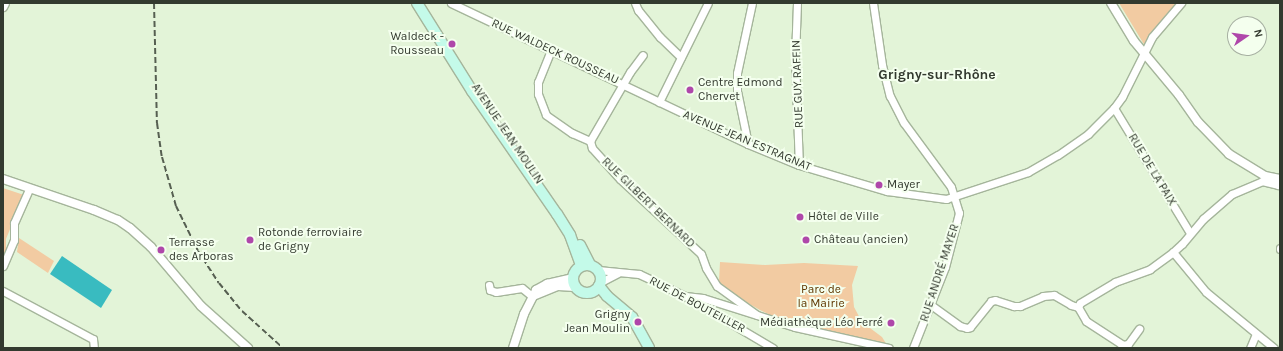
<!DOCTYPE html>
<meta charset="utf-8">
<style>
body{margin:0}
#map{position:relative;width:1283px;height:351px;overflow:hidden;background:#e3f4d8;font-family:Karla,sans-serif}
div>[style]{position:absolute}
.green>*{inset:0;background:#f2cba2}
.water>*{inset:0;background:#39bbc0}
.roads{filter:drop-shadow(1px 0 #a5b59b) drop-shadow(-1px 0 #a5b59b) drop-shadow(0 1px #a5b59b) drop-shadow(0 -1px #a5b59b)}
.minor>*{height:7px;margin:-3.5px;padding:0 3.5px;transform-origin:3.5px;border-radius:3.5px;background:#fff}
.tertiary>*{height:8px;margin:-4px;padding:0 4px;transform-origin:4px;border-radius:4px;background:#fff}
.secondary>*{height:10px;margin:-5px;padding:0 5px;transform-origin:5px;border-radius:5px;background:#c4fae9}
.secondary>.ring{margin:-5px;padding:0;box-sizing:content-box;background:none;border:10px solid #c4fae9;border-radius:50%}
.rail>*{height:2px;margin-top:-1px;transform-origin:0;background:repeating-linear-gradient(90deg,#565f51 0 6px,transparent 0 9px)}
.dots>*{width:11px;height:11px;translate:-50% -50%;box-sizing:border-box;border:2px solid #f4ffee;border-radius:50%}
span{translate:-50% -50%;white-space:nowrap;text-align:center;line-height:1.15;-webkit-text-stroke:4px #f4ffee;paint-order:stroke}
.poi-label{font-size:12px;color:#333a2f}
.right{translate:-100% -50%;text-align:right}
.left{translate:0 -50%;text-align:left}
.street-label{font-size:12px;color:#333a2f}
.park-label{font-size:12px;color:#5f3800}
.quarter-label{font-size:14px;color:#333a2f;font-weight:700}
.frame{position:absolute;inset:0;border:4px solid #333a2f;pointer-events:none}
.north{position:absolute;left:1227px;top:16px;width:40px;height:40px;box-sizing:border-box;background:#f4ffee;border:1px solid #a7b0a2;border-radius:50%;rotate:77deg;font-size:11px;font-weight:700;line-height:16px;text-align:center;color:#333a2f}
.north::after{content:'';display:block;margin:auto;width:14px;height:18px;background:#af47aa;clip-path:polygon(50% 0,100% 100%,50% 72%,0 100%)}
</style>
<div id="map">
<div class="green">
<div style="clip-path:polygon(1119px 3px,1176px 3px,1155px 29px,1145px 46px)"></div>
<div style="clip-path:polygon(3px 188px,24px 195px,6px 239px,6px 251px,3px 257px)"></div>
<div style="clip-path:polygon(19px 238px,54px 261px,48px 273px,17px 252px)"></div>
<div style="clip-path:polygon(720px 262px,765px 265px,804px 263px,858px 266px,852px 285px,854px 307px,862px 322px,882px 337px,887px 345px,783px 321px,760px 310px,739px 298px,719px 282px)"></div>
</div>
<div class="water">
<div style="clip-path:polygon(62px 256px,112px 290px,101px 308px,50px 274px)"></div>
</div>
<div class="roads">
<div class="minor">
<div style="left:451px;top:3px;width:329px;rotate:25.4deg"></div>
<div style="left:748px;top:144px;width:55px;rotate:22.4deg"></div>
<div style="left:799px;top:165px;width:92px;rotate:16.5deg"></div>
<div style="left:887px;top:191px;width:60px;rotate:7.7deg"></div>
<div style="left:946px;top:199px;width:86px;rotate:-18.2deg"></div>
<div style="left:1028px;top:172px;width:34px;rotate:-30deg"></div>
<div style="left:1058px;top:155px;width:37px;rotate:-35deg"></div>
<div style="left:1088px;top:134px;width:37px;rotate:-45deg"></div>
<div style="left:1114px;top:108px;width:14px;rotate:-54deg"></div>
<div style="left:1122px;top:97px;width:67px;rotate:-63.4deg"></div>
<div style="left:1152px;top:37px;width:45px;rotate:-49.5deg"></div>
<div style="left:635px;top:3px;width:8px;rotate:67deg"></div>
<div style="left:638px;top:10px;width:35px;rotate:51deg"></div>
<div style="left:660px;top:37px;width:29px;rotate:44deg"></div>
<div style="left:797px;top:3px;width:55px;rotate:92.1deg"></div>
<div style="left:795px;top:58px;width:107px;rotate:87.9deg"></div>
<div style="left:873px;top:3px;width:63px;rotate:81.7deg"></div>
<div style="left:882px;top:65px;width:32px;rotate:76deg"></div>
<div style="left:890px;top:96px;width:30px;rotate:63deg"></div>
<div style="left:904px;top:123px;width:79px;rotate:53.7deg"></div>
<div style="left:951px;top:187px;width:27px;rotate:73deg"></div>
<div style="left:959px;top:213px;width:56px;rotate:104.5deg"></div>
<div style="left:945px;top:267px;width:87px;rotate:111.6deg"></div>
<div style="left:3px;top:7px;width:4px;rotate:-63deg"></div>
<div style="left:551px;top:50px;width:35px;rotate:112deg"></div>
<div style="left:538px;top:82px;width:12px;rotate:90deg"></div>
<div style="left:538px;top:94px;width:22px;rotate:69deg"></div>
<div style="left:546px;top:115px;width:32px;rotate:35deg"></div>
<div style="left:572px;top:133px;width:20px;rotate:24deg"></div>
<div style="left:590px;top:141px;width:7px;rotate:74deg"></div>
<div style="left:592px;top:148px;width:42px;rotate:47.9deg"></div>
<div style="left:620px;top:179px;width:110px;rotate:42.8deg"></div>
<div style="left:701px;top:254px;width:15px;rotate:70deg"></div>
<div style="left:706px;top:268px;width:21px;rotate:59deg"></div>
<div style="left:717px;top:286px;width:49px;rotate:35.9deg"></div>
<div style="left:659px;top:102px;width:110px;rotate:-63.7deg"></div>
<div style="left:1114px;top:108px;width:146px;rotate:58.7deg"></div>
<div style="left:590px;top:141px;width:80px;rotate:-59.9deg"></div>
<div style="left:630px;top:72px;width:21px;rotate:-53deg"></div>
<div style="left:748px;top:144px;width:54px;rotate:-101.7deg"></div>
<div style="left:737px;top:91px;width:18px;rotate:-90deg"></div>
<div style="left:737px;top:73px;width:72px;rotate:-77.9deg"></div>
<div style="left:1280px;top:248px;width:1px;rotate:90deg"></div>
<div style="left:1173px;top:252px;width:52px;rotate:50.5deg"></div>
<div style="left:1206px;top:292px;width:88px;rotate:39.5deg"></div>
<div style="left:3px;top:266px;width:28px;rotate:-67deg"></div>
<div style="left:14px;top:240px;width:17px;rotate:-90deg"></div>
<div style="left:14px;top:223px;width:37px;rotate:-66deg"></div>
<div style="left:598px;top:270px;width:41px;rotate:5.6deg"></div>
<div style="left:639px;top:274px;width:21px;rotate:25deg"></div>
<div style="left:658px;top:283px;width:30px;rotate:26deg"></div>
<div style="left:685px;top:296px;width:102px;rotate:30.6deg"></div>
<div style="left:601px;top:282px;width:19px;rotate:-28deg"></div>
<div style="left:489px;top:285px;width:5px;rotate:79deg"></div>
<div style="left:490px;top:290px;width:6px;rotate:18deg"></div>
<div style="left:496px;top:292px;width:26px;rotate:-9deg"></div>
<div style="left:522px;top:288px;width:13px;rotate:39deg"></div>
<div style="left:3px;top:291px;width:102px;rotate:28.1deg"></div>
<div style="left:93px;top:339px;width:9px;rotate:84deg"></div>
<div style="left:685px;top:296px;width:18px;rotate:6deg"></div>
<div style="left:703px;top:298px;width:96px;rotate:17.5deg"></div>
<div style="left:795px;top:327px;width:96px;rotate:12.6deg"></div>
<div style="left:931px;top:305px;width:36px;rotate:36deg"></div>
<div style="left:960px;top:326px;width:7px;rotate:16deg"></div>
<div style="left:967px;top:328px;width:3px;rotate:-18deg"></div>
<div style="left:970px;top:327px;width:33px;rotate:-51deg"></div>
<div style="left:991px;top:301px;width:4px;rotate:-14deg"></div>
<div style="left:995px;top:300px;width:20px;rotate:18deg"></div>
<div style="left:1014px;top:306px;width:6px"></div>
<div style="left:1020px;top:306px;width:25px;rotate:-23deg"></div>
<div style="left:1043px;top:296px;width:11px;rotate:-5deg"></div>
<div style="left:1054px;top:295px;width:20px;rotate:30deg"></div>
<div style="left:1071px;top:305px;width:7px;rotate:16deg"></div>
<div style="left:1078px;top:307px;width:4px;rotate:-63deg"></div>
<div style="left:1080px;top:303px;width:41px;rotate:-31deg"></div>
<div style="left:1115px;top:282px;width:37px;rotate:-20deg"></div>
<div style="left:1150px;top:269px;width:29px;rotate:-36deg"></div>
<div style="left:1173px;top:252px;width:12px;rotate:-42deg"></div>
<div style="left:1182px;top:244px;width:33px;rotate:-50deg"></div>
<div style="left:1203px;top:219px;width:38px;rotate:-41deg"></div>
<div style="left:1232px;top:194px;width:33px;rotate:-23deg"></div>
<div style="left:1262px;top:181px;width:16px;rotate:14deg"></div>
<div style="left:1278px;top:185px;width:3px;rotate:-45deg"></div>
<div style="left:1078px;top:307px;width:16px;rotate:60deg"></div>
<div style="left:1086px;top:321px;width:44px;rotate:33deg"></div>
<div style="left:1123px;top:345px;width:4px;rotate:124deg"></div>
<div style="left:1123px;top:345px;width:5px;rotate:-11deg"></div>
<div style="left:1128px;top:344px;width:19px;rotate:-54deg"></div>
<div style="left:1250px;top:348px;width:15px;rotate:-67deg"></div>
</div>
<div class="tertiary">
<div style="left:1111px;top:3px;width:44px;rotate:58.8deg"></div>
<div style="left:1134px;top:41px;width:70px;rotate:50.2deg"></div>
<div style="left:1179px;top:95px;width:33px;rotate:55deg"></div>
<div style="left:1198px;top:122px;width:45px;rotate:45.9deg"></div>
<div style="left:1229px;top:154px;width:42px;rotate:31.4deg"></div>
<div style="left:1265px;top:176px;width:15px;rotate:11deg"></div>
<div style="left:3px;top:179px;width:96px;rotate:18.8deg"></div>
<div style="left:94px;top:210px;width:26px;rotate:23deg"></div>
<div style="left:118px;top:220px;width:14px;rotate:34deg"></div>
<div style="left:130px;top:228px;width:28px;rotate:42deg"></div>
<div style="left:151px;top:247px;width:77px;rotate:49.7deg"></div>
<div style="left:201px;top:306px;width:63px;rotate:41.8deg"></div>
<div style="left:533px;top:296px;width:27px;rotate:-22deg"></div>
<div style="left:558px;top:286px;width:17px;rotate:3deg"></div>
<div style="left:513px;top:348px;width:36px;rotate:-72deg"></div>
<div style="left:524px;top:314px;width:27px;rotate:-63deg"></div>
<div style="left:536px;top:290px;width:13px;rotate:-29deg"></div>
<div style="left:547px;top:284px;width:27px;rotate:-13deg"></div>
</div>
<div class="secondary">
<div style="left:417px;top:3px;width:104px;rotate:58deg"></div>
<div style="left:472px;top:91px;width:150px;rotate:55.4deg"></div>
<div style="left:557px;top:214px;width:25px;rotate:58deg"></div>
<div style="left:570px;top:235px;width:33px;rotate:70deg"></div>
<div style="left:580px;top:245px;width:22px;rotate:63deg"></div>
<div class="ring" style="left:573px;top:265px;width:18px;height:18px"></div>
<div style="left:599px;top:286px;width:13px;rotate:51deg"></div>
<div style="left:607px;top:296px;width:33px;rotate:40deg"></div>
<div style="left:632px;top:317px;width:35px;rotate:61deg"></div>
</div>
</div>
<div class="rail">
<div style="left:154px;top:3px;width:120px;rotate:88.6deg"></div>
<div style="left:157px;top:123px;width:34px;rotate:82deg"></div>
<div style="left:162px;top:157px;width:51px;rotate:74.1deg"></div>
<div style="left:176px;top:206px;width:50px;rotate:63.9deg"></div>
<div style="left:198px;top:251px;width:38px;rotate:57deg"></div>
<div style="left:219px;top:283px;width:36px;rotate:51deg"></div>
<div style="left:242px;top:311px;width:55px;rotate:42.1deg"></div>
</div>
<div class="dots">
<div style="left:452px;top:44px;background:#af47aa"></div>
<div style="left:690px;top:90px;background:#af47aa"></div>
<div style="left:879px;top:185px;background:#af47aa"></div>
<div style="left:800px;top:217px;background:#af47aa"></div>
<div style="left:250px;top:240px;background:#af47aa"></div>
<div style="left:806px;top:240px;background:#af47aa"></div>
<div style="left:161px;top:250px;background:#af47aa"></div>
<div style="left:638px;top:322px;background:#af47aa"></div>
<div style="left:891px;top:323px;background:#af47aa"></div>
</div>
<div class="poi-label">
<span class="right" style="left:444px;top:44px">Waldeck -<br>Rousseau</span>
<span class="left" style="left:698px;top:90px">Centre Edmond<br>Chervet</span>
<span class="left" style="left:887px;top:185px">Mayer</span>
<span class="left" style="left:808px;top:217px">Hôtel de Ville</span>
<span class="left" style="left:258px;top:240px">Rotonde ferroviaire<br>de Grigny</span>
<span class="left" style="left:814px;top:240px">Château (ancien)</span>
<span class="left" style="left:169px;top:250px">Terrasse<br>des Arboras</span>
<span class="right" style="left:630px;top:322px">Grigny<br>Jean Moulin</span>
<span class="right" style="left:883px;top:323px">Médiathèque Léo Ferré</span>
</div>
<div class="street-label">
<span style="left:555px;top:52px;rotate:25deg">RUE WALDECK ROUSSEAU</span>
<span style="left:798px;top:84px;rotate:-92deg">RUE GUY RAFFIN</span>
<span style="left:507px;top:134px;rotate:56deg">AVENUE JEAN MOULIN</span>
<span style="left:747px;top:141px;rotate:23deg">AVENUE JEAN ESTRAGNAT</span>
<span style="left:1152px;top:170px;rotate:59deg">RUE DE LA PAIX</span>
<span style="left:648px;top:203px;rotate:44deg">RUE GILBERT BERNARD</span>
<span style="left:940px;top:273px;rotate:-72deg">RUE ANDRÉ MAYER</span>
<span style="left:697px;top:305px;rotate:28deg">RUE DE BOUTEILLER</span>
</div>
<div class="park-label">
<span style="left:821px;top:297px">Parc de<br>la Mairie</span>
</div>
<div class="quarter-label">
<span style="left:937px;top:75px">Grigny-sur-Rhône</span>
</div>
<div class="frame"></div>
<div class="north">N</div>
</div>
